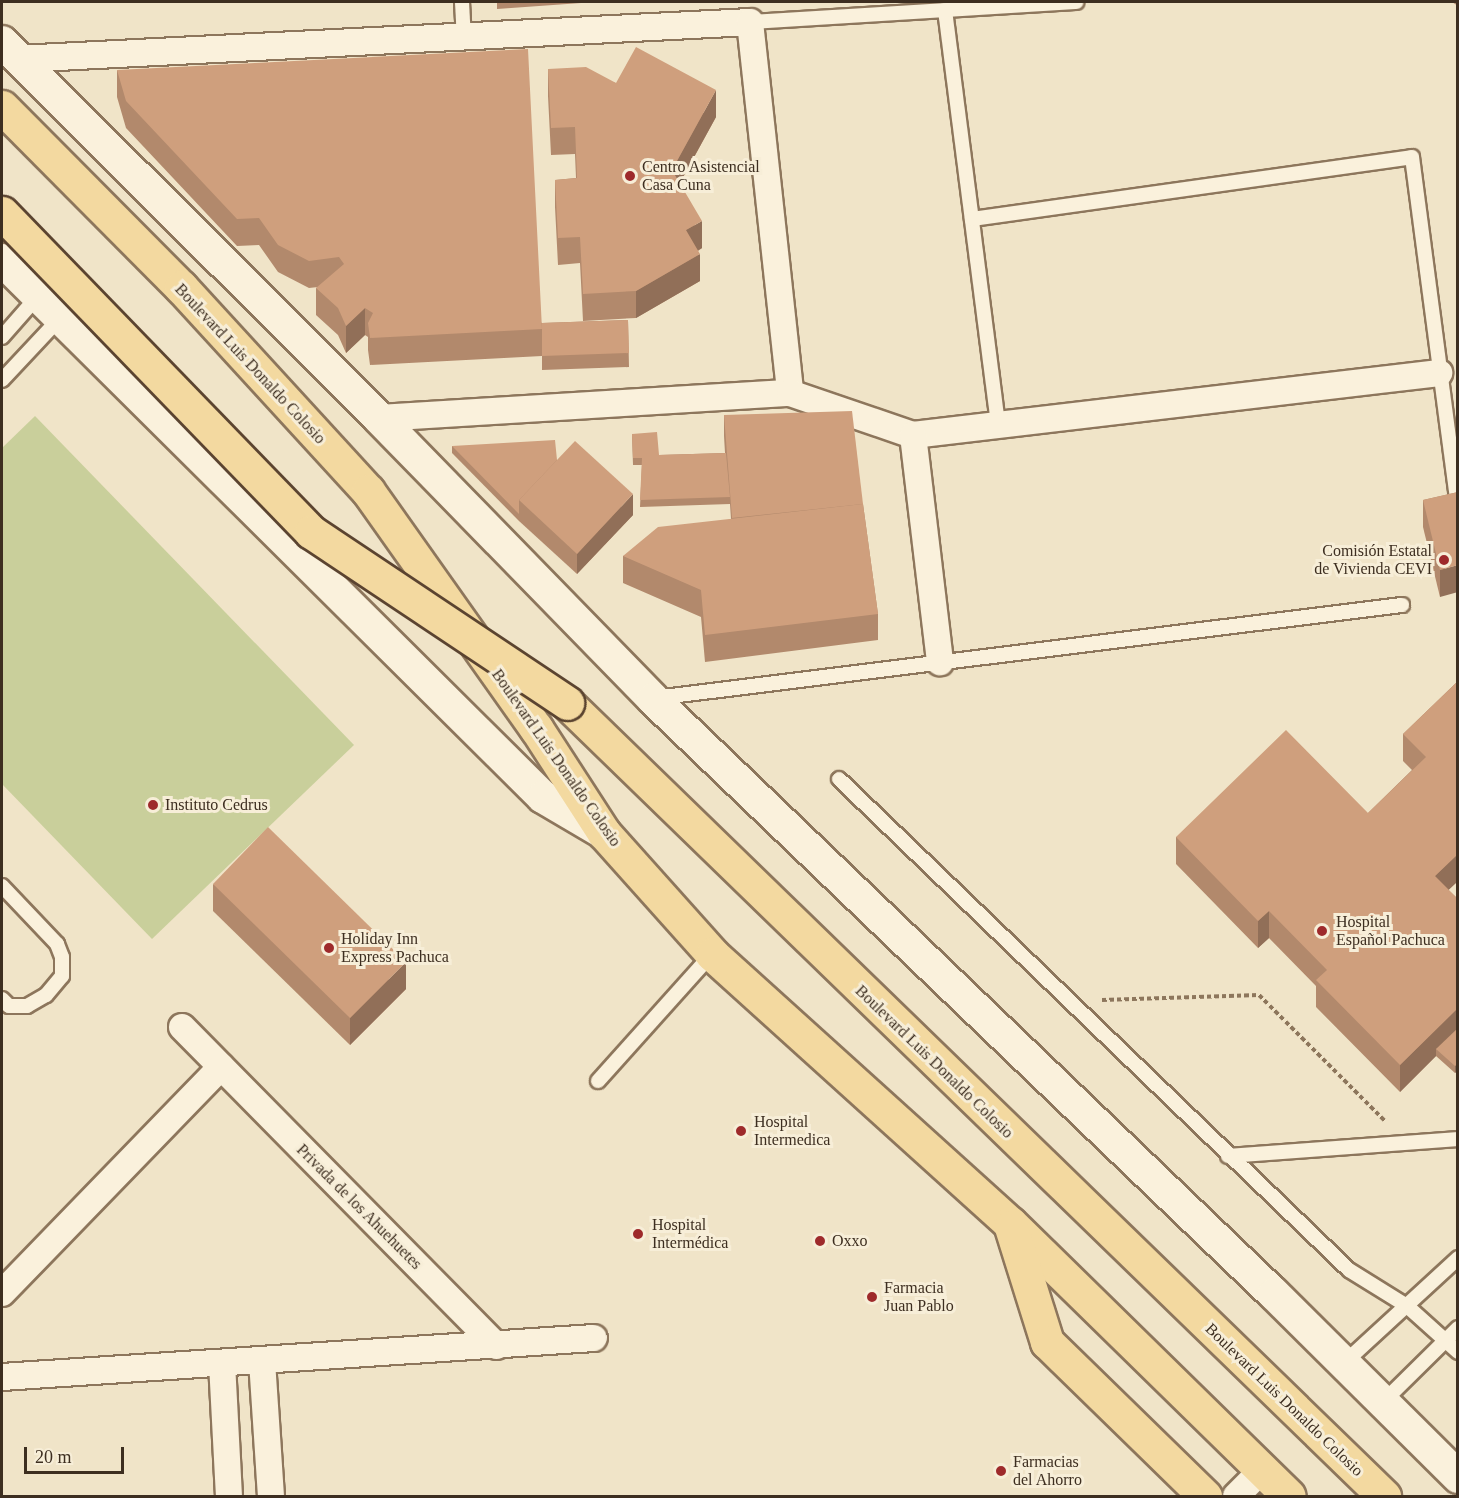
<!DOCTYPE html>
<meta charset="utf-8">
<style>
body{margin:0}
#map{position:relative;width:1459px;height:1498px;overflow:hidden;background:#f0e4c8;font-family:Georgia,serif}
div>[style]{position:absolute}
.green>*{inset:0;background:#c9cf9b}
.path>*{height:4px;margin-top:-2px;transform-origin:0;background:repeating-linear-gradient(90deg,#8d765c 0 4.5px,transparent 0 7.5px)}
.roads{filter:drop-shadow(2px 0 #8d765c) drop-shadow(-2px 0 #8d765c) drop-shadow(0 2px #8d765c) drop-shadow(0 -2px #8d765c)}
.service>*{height:14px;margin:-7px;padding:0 7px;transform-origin:7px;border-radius:7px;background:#faf1dc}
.minor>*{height:26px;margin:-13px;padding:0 13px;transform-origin:13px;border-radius:13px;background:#faf1dc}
.tertiary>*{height:32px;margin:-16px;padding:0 16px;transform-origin:16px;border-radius:16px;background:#faf1dc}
.primary>*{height:33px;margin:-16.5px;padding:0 16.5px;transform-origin:16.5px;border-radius:16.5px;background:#f3d9a0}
.bridges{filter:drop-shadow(2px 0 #5b4430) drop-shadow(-2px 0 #5b4430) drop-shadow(0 2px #5b4430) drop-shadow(0 -2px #5b4430)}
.primary-bridge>*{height:33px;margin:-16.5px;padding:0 16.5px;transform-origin:16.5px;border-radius:16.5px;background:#f3d9a0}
.wall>*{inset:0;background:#b2896c}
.shaded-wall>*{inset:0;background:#916f58}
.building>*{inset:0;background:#cf9f7d}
.dots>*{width:16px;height:16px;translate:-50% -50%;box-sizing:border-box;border:3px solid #f7eed8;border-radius:50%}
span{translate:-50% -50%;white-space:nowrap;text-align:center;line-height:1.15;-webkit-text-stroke:6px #f7eed8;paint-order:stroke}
.poi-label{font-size:16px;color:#3d2e20}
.left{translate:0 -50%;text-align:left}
.right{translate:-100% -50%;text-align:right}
.street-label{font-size:16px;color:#3d2e20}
.frame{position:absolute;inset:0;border:3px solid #3d2e20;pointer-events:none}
.scale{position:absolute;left:24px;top:1447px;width:100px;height:27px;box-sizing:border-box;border:3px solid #3d2e20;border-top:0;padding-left:8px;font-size:18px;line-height:21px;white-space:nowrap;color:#3d2e20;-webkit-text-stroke:4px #f7eed8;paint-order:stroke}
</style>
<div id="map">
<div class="green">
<div style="clip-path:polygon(35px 416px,354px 745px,152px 939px,2px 784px,2px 448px)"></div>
</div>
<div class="path">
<div style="left:1102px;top:1000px;width:157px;rotate:-1.8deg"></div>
<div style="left:1259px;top:995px;width:178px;rotate:45deg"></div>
</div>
<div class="roads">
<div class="service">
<div style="left:462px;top:2px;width:34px;rotate:87deg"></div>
<div style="left:945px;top:10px;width:418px;rotate:82.7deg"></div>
<div style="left:750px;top:22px;width:327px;rotate:-3.5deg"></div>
<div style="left:972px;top:219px;width:444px;rotate:-8deg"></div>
<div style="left:1412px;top:157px;width:353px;rotate:82.5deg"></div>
<div style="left:2px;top:337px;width:55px;rotate:-48.7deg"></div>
<div style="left:2px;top:380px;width:85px;rotate:-46.9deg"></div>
<div style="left:655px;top:698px;width:753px;rotate:-7.1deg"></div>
<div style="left:839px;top:779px;width:708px;rotate:43.91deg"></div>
<div style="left:1349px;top:1270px;width:68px;rotate:31.8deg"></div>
<div style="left:1407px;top:1306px;width:69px;rotate:42deg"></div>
<div style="left:2px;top:886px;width:80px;rotate:46.5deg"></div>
<div style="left:57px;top:944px;width:14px;rotate:69deg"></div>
<div style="left:62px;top:957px;width:19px;rotate:90deg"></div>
<div style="left:62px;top:976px;width:25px;rotate:130deg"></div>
<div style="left:46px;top:995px;width:22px;rotate:150deg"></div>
<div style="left:27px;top:1006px;width:18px;rotate:180deg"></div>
<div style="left:9px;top:1006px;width:10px;rotate:-135deg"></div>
<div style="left:598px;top:1081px;width:171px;rotate:-48.1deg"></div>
<div style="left:1228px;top:1156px;width:231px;rotate:-4.2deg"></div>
<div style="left:1344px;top:1363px;width:155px;rotate:-42.6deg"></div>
<div style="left:1384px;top:1401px;width:104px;rotate:-44.6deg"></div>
</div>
<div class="minor">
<div style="left:18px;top:59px;width:733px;rotate:-2.89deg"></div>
<div style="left:750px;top:22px;width:373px;rotate:83.8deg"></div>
<div style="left:379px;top:418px;width:412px;rotate:-3.5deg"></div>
<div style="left:790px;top:393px;width:130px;rotate:18.9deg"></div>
<div style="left:913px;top:435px;width:530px;rotate:-6.72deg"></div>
<div style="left:913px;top:435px;width:229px;rotate:83.2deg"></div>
<div style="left:182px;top:1027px;width:448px;rotate:45.4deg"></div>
<div style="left:2px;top:1293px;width:315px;rotate:-45.9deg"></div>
<div style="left:262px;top:1361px;width:135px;rotate:86.2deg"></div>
<div style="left:222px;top:1363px;width:133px;rotate:87deg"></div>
<div style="left:2px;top:1377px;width:593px;rotate:-3.77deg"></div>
<div style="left:1236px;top:1496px;width:38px;rotate:-45deg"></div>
</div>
<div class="tertiary">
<div style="left:2px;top:42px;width:532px;rotate:44.92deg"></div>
<div style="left:379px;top:418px;width:392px;rotate:45.7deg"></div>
<div style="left:653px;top:699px;width:860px;rotate:43.78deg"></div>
<div style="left:1274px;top:1294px;width:260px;rotate:44.8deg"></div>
<div style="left:2px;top:260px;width:762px;rotate:44.79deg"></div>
<div style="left:543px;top:797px;width:71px;rotate:30.5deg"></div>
</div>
<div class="primary">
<div style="left:2px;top:107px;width:254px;rotate:45.2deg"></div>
<div style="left:181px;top:287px;width:277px;rotate:47.5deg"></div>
<div style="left:368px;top:491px;width:291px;rotate:54.7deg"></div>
<div style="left:536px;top:728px;width:125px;rotate:57.1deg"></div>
<div style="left:604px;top:833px;width:162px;rotate:48.2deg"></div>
<div style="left:712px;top:954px;width:401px;rotate:42.1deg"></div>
<div style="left:1010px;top:1223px;width:390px;rotate:44.4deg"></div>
<div style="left:567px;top:703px;width:1139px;rotate:44.15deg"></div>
<div style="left:1011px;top:1227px;width:121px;rotate:72.6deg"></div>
<div style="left:1047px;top:1342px;width:221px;rotate:44.3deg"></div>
</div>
</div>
<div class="bridges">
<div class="primary-bridge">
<div style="left:2px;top:213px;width:444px;rotate:45.9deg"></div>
<div style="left:311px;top:532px;width:308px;rotate:33.7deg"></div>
</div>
</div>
<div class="wall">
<div style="clip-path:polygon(497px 2px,595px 2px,497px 9px)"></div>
<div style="clip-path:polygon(1452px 2px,1458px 2px,1458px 6px)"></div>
<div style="clip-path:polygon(548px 69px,616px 83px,716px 117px,680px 183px,702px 248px,698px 251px,700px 281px,636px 318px,583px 321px,580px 263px,558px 265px,555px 207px,555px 180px,576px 178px,575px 154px,551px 155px,548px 96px)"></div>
<div style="clip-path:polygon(117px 70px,542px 323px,628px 320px,629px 367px,542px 370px,542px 356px,370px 365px,368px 350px,368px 337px,365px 335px,346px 353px,338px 335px,316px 315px,316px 288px,318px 287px,309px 288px,278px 272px,259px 245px,237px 246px,126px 128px,117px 97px)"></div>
<div style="clip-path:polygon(724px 415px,863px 504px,878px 614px,878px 640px,705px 662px,701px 617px,623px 583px,623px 556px,731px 519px,730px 504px,640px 507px,642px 465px,633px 465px,632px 434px,659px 455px,725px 453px,724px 436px)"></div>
<div style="clip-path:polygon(452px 446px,557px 460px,633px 515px,577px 574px,519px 521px,452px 453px)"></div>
<div style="clip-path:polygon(1458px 492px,1440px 597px,1423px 527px,1423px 500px)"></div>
<div style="clip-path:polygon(1458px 681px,1458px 881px,1448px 890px,1458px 899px,1458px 1070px,1455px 1073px,1436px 1056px,1400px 1092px,1316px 1007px,1316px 986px,1269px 938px,1258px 948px,1176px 864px,1176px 837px,1368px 813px,1412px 770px,1403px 761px,1403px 734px)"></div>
<div style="clip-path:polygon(213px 884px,406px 989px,350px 1045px,213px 911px)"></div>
</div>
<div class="shaded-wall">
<div style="clip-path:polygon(716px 90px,716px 117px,672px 197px,672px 170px)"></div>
<div style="clip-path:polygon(702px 221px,702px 248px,686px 257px,686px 230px)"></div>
<div style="clip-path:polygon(700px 254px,700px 281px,636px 318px,636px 291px)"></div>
<div style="clip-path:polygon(365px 308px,365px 335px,346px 353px,346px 326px)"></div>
<div style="clip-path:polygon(633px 494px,633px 515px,577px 574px,577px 554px)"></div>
<div style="clip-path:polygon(1458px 565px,1458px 592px,1440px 597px,1440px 570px)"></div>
<div style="clip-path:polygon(1458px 854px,1458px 881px,1435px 903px,1435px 876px)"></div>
<div style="clip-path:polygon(1269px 911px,1269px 938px,1258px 948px,1258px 921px)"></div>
<div style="clip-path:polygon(406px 962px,406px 989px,350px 1045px,350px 1018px)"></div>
<div style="clip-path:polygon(1458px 1008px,1458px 1035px,1436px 1049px,1436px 1056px,1400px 1092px,1400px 1065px)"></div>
<div style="clip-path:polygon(1458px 1063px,1458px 1070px,1455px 1073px,1455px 1066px)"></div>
</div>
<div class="building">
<div style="clip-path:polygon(636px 47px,716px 90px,672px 170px,702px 221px,686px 230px,700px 254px,636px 291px,583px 294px,580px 237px,558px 238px,555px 180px,577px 178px,575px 127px,551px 128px,548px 69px,586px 67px,616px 83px)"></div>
<div style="clip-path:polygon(528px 49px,542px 329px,370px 338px,368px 323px,373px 313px,365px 308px,346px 326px,338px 308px,316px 288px,344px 264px,339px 257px,309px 261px,278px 245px,259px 218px,237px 219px,126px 101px,117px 70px)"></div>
<div style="clip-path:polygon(628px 320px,629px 353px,542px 356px,542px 323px)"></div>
<div style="clip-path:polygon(852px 411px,863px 504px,732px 518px,724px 415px)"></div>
<div style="clip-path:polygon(657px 432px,659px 455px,726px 453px,730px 497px,640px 500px,642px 458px,633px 458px,632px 434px)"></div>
<div style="clip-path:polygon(555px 440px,557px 460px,519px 500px,519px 514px,452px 446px)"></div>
<div style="clip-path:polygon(575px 441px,633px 494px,577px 554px,519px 500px)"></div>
<div style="clip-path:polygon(1458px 492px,1458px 565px,1440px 570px,1423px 500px)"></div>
<div style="clip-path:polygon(863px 504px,878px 614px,705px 635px,701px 590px,623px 556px,658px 527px)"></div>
<div style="clip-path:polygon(1458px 681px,1458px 854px,1435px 876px,1458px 899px,1458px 1008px,1400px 1065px,1316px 980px,1327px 970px,1269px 911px,1258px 921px,1176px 837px,1286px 730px,1368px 813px,1426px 757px,1403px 734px)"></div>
<div style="clip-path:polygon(268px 827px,406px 962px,350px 1018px,213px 884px)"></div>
<div style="clip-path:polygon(1458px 1028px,1458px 1063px,1455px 1066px,1436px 1049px)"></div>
</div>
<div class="dots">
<div style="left:630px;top:176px;background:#9e2a2b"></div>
<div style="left:1444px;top:560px;background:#9e2a2b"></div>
<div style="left:153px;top:805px;background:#9e2a2b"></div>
<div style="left:1322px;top:931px;background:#9e2a2b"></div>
<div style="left:329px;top:948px;background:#9e2a2b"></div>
<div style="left:741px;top:1131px;background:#9e2a2b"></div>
<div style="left:638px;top:1234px;background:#9e2a2b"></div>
<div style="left:820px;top:1241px;background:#9e2a2b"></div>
<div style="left:872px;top:1297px;background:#9e2a2b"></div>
<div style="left:1001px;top:1471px;background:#9e2a2b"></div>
</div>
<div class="poi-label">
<span class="left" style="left:642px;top:176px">Centro Asistencial<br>Casa Cuna</span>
<span class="right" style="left:1432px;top:560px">Comisión Estatal<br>de Vivienda CEVI</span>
<span class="left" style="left:165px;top:805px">Instituto Cedrus</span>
<span class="left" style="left:1336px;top:931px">Hospital<br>Español Pachuca</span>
<span class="left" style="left:341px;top:948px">Holiday Inn<br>Express Pachuca</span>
<span class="left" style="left:754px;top:1131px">Hospital<br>Intermedica</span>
<span class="left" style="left:652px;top:1234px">Hospital<br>Intermédica</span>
<span class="left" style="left:832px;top:1241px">Oxxo</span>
<span class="left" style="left:884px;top:1297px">Farmacia<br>Juan Pablo</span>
<span class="left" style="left:1013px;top:1471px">Farmacias<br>del Ahorro</span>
</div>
<div class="street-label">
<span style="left:250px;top:364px;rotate:47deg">Boulevard Luis Donaldo Colosio</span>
<span style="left:556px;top:758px;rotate:55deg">Boulevard Luis Donaldo Colosio</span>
<span style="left:934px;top:1062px;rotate:44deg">Boulevard Luis Donaldo Colosio</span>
<span style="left:359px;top:1207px;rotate:45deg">Privada de los Ahuehuetes</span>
<span style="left:1284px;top:1400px;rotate:44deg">Boulevard Luis Donaldo Colosio</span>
</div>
<div class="frame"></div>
<div class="scale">20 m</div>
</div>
